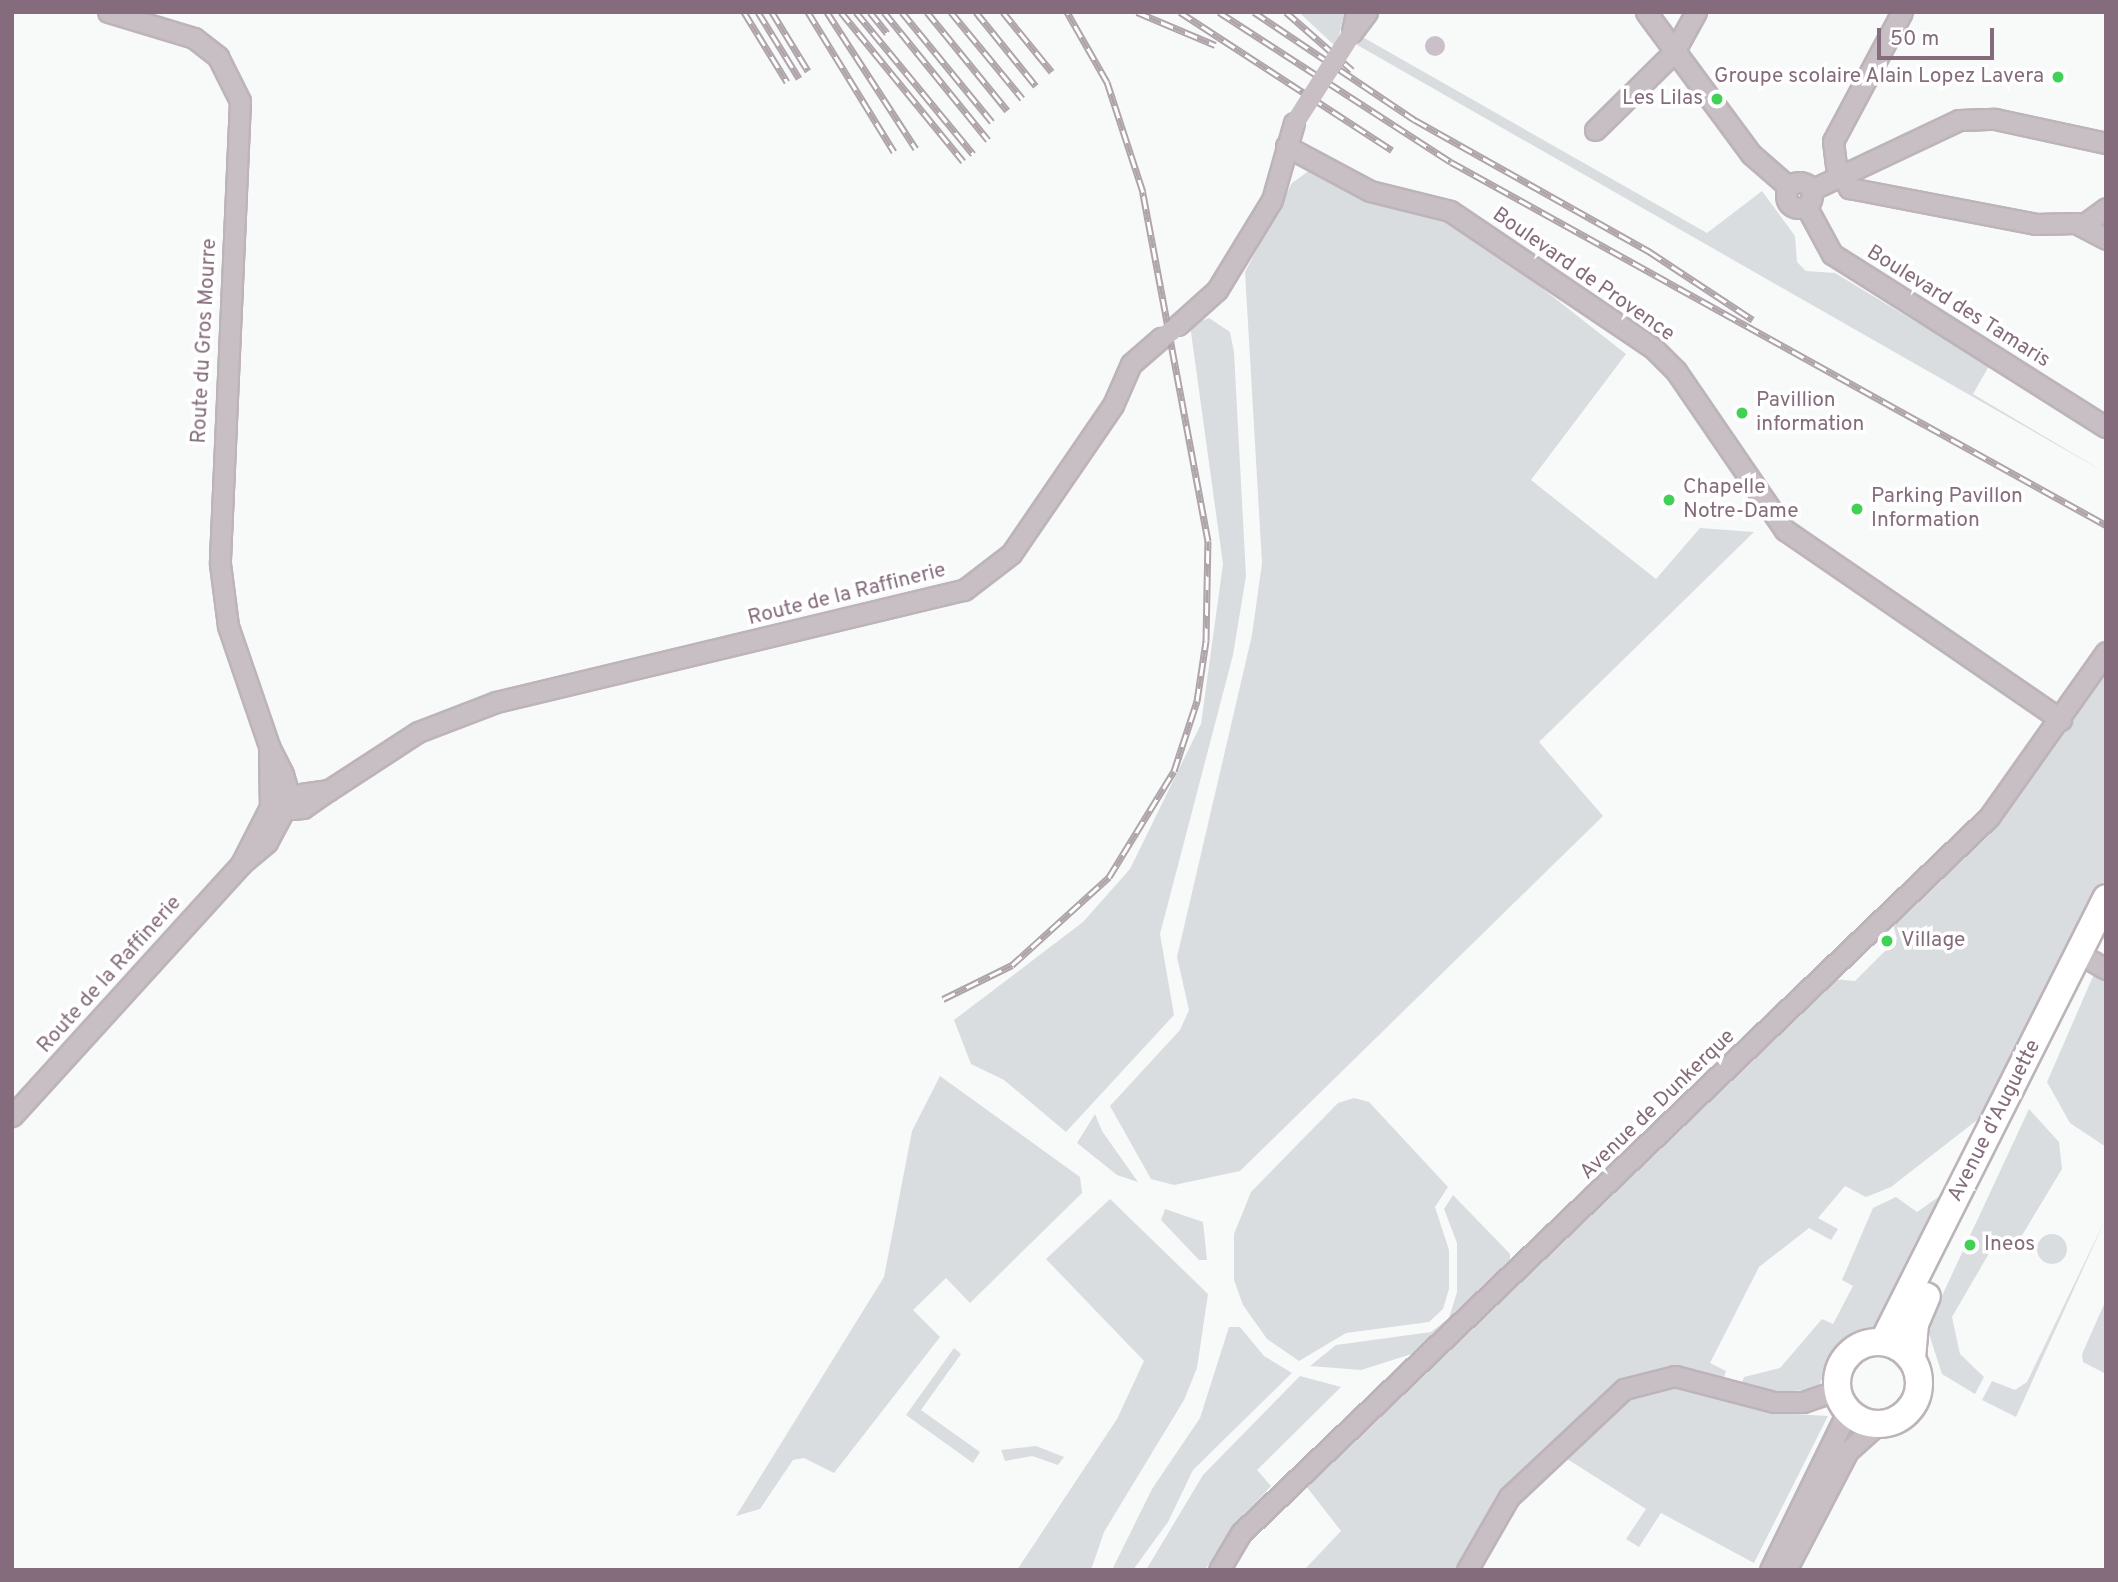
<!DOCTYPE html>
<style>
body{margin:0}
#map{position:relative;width:2118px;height:1582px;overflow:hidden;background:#f8faf9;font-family:Overpass,sans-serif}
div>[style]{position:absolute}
.green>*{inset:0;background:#d9dde0}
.round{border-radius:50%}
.water>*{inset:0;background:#cbc0c9}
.roads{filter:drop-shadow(2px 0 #bdb4ba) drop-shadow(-2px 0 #bdb4ba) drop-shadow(0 2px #bdb4ba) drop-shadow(0 -2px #bdb4ba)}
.minor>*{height:19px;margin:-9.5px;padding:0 9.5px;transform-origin:9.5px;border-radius:9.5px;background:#c7bfc4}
.minor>.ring{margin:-9.5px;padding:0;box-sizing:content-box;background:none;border:19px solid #c7bfc4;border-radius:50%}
.secondary>*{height:26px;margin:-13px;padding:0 13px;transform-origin:13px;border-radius:13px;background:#fff}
.secondary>.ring{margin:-13px;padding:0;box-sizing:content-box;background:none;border:26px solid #fff;border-radius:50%}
.rail>*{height:7px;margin-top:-3.5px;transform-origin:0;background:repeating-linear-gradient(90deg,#fff 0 13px,#aea4aa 0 26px);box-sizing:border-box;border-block:2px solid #aea4aa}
.minor-bridge>*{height:19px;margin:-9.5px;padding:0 9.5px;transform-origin:9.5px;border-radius:9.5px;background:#c7bfc4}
.dots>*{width:19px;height:19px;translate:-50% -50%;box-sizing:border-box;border:4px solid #fff;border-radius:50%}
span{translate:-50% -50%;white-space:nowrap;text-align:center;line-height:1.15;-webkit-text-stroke:7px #fff;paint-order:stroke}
.poi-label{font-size:21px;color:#856c7c}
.right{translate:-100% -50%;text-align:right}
.left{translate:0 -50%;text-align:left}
.street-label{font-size:21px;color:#856c7c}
.frame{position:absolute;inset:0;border:14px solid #856c7c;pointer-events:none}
.scale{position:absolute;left:1877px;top:28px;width:117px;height:32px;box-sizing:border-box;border:4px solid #856c7c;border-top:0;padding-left:9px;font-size:21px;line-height:24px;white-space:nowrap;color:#856c7c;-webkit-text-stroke:5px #fff;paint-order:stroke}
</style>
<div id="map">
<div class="green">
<div style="clip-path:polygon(1299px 12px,1345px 12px,1336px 47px,1305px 18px)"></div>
<div style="clip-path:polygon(1359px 35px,1707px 233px,1762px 191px,1795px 236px,1797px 262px,1806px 271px,1835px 273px,1989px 366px,1973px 394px,2106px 473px,1352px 42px)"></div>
<div style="clip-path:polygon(1310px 170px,1362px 197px,1437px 213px,1505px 253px,1506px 260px,1626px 354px,1531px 480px,1656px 579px,1700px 528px,1754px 532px,1539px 742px,1603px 816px,1240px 1171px,1174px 1185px,1151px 1179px,1110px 1106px,1180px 1030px,1189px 1010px,1177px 957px,1252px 635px,1262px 563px,1245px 272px,1292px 183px)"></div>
<div style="clip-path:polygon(1209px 318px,1230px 332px,1234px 352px,1246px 576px,1233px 655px,1160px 934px,1174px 1015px,1066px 1132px,1004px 1080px,971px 1064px,954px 1020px,1083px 922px,1130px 869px,1201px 724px,1223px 564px,1190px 325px)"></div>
<div style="clip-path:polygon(2106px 666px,2106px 877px,1929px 1241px,1881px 1325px,1837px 1346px,1818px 1388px,1772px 1394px,1741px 1385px,1744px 1377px,1780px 1368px,1822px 1319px,1833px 1324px,1853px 1286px,1842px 1280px,1873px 1208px,1896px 1197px,1917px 1212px,1944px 1193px,1981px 1117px,1891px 1187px,1866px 1197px,1845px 1186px,1818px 1218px,1838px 1229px,1831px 1240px,1809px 1228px,1759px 1267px,1710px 1363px,1726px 1371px,1723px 1380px,1680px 1367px,1634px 1377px,1608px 1391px,1497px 1500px,1457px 1570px,1304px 1570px,1341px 1531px,1306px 1486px,1833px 979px,1855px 981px,1897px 939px,1892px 920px,1974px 841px,2051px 750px)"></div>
<div style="clip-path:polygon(2094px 974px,2106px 980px,2106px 1147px,2070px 1123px,2047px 1082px)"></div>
<div style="clip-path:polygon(940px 1076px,1080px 1177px,1082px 1193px,970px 1303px,946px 1278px,913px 1310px,940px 1337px,834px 1473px,804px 1458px,793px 1460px,760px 1509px,736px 1516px,884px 1277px,912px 1131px)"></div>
<div style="clip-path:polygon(1354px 1098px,1369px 1102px,1448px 1187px,1435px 1207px,1449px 1250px,1449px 1289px,1443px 1309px,1429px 1322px,1346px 1333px,1299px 1361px,1267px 1339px,1243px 1305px,1234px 1280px,1234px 1234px,1251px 1192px,1338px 1103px)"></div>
<div style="clip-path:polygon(2029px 1109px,2059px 1142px,2062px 1169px,2018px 1242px,1995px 1243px,1952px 1317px,1960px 1354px,1984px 1377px,1975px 1394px,1942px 1374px,1927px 1328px)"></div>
<div style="clip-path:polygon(1095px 1114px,1102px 1131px,1138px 1182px,1117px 1175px,1077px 1143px)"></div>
<div style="clip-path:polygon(1453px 1195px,1510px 1254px,1510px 1264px,1415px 1353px,1361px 1370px,1310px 1366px,1336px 1345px,1431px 1332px,1449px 1318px,1457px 1292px,1457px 1243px,1444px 1209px)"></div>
<div style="clip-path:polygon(1110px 1199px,1208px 1294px,1197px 1368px,1184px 1400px,1104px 1532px,1091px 1570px,1017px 1570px,1117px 1419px,1144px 1361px,1046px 1259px)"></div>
<div style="clip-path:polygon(1165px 1209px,1203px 1222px,1207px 1260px,1199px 1260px,1161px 1220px)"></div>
<div style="clip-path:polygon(2106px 1218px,2016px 1417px,1982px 1400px,1992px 1381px,2015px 1390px,2027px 1382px)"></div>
<div class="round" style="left:2037px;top:1234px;width:30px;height:30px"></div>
<div style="clip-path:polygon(2106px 1300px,2106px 1374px,2083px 1362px,2082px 1354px)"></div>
<div style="clip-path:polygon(1229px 1327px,1240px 1327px,1264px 1356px,1292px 1373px,1193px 1470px,1168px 1522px,1133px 1570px,1112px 1570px,1152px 1489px,1200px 1418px)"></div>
<div style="clip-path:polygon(954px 1348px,961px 1354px,921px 1410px,980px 1452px,973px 1463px,906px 1415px)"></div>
<div style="clip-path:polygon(1300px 1376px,1341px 1387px,1257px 1470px,1271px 1486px,1232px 1528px,1205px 1570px,1146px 1570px,1203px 1475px)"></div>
<div style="clip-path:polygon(1685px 1386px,1779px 1413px,1828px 1416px,1754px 1563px,1661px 1513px,1639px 1547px,1626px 1539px,1646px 1509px,1564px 1457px,1636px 1396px)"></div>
<div style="clip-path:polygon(1036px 1446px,1064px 1457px,1058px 1465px,1032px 1456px,1005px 1461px,1001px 1450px)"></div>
</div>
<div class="water">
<div class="round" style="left:1425px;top:36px;width:20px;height:20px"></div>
</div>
<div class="roads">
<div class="minor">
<div style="left:108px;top:12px;width:90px;rotate:16.8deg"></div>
<div style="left:194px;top:38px;width:31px;rotate:38deg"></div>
<div style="left:218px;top:57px;width:49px;rotate:63.4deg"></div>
<div style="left:240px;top:101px;width:463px;rotate:92.5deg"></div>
<div style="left:220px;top:564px;width:63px;rotate:82.6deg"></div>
<div style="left:228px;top:626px;width:127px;rotate:71.1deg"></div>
<div style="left:1356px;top:12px;width:20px;rotate:101deg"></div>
<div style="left:1352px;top:32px;width:25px;rotate:-53deg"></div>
<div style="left:1646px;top:12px;width:177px;rotate:53.5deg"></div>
<div style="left:1751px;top:154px;width:50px;rotate:41deg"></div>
<div style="left:1902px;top:12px;width:146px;rotate:118.1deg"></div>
<div style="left:1833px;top:141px;width:25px;rotate:83deg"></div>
<div style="left:1836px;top:166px;width:26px;rotate:59deg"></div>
<div style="left:1849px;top:188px;width:190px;rotate:10.9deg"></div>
<div style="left:2036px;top:224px;width:40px;rotate:-1.4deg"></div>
<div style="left:2076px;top:223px;width:34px;rotate:28deg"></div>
<div style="left:1595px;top:130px;width:111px;rotate:-44.6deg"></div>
<div style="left:1674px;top:52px;width:46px;rotate:-61.2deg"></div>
<div style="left:1286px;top:146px;width:95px;rotate:28.2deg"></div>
<div style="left:1370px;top:191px;width:82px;rotate:14deg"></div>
<div style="left:1450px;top:211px;width:245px;rotate:34deg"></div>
<div style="left:1653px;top:348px;width:33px;rotate:45deg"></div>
<div style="left:1676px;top:371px;width:193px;rotate:55.6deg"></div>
<div style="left:1785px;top:530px;width:335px;rotate:34.5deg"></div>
<div class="ring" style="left:1786px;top:182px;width:7px;height:7px"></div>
<div style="left:1811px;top:190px;width:164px;rotate:-25.3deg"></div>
<div style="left:1959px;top:120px;width:36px;rotate:-2deg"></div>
<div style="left:1995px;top:119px;width:114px;rotate:12.2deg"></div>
<div style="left:1806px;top:206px;width:55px;rotate:61.6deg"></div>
<div style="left:1832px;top:254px;width:324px;rotate:32.3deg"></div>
<div style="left:2083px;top:225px;width:29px;rotate:-36deg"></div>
<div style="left:1178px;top:325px;width:52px;rotate:-41.9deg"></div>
<div style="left:1217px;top:290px;width:105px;rotate:-58.6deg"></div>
<div style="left:1272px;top:200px;width:80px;rotate:-74.1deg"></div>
<div style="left:329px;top:790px;width:106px;rotate:-33.1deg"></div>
<div style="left:418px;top:732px;width:84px;rotate:-21deg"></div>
<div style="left:496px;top:702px;width:481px;rotate:-13.5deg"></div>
<div style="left:964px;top:590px;width:59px;rotate:-37.5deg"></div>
<div style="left:1011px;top:554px;width:181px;rotate:-55.6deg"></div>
<div style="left:1113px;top:405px;width:45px;rotate:-66.3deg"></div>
<div style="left:1131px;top:364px;width:40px;rotate:-41deg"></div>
<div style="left:270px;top:807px;width:7px;rotate:8deg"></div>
<div style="left:277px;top:808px;width:8px"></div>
<div style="left:285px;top:808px;width:7px;rotate:8deg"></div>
<div style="left:292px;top:809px;width:11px;rotate:-5deg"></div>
<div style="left:303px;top:808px;width:32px;rotate:-35deg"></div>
<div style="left:329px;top:790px;width:43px;rotate:172.1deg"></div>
<div style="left:286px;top:796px;width:9px;rotate:153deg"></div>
<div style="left:278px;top:800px;width:11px;rotate:139deg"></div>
<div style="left:270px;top:807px;width:64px;rotate:117deg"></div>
<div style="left:241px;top:864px;width:34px;rotate:-40deg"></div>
<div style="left:267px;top:842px;width:38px;rotate:-62deg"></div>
<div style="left:285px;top:808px;width:12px;rotate:-85deg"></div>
<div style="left:286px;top:796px;width:11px;rotate:-90deg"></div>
<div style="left:286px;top:785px;width:11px;rotate:-105deg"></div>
<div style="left:283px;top:774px;width:31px;rotate:-117deg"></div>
<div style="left:269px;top:746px;width:61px;rotate:89.1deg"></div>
<div style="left:2092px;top:961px;width:16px;rotate:30deg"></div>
<div style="left:12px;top:1116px;width:341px;rotate:-47.7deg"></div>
<div style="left:1219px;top:1570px;width:43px;rotate:-59.3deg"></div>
<div style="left:1241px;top:1533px;width:1035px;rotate:-43.75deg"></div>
<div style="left:1989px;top:817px;width:202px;rotate:-54.7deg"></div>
<div style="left:1467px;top:1570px;width:84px;rotate:-60.1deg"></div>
<div style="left:1509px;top:1497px;width:158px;rotate:-43.2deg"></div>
<div style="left:1624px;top:1389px;width:53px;rotate:-14.3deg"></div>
<div style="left:1675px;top:1376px;width:102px;rotate:14.7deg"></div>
<div style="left:1774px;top:1402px;width:29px"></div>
<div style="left:1803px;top:1402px;width:36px;rotate:-19deg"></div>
<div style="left:1770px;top:1570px;width:178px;rotate:-64deg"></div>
<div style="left:1786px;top:1570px;width:134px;rotate:-62.5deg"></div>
<div style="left:1848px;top:1451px;width:39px;rotate:-42deg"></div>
</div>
<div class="secondary">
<div class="ring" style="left:1837px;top:1342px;width:56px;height:56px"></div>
<div style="left:1883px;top:1342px;width:497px;rotate:-63.3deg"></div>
<div style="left:1912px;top:1358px;width:34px;rotate:-85deg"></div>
<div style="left:1915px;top:1324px;width:30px;rotate:-67deg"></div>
</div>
</div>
<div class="rail">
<div style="left:744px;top:12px;width:82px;rotate:58.4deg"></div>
<div style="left:758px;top:12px;width:78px;rotate:58.2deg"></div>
<div style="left:772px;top:12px;width:69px;rotate:58.6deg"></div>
<div style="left:808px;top:12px;width:164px;rotate:58.4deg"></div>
<div style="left:827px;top:12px;width:163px;rotate:57deg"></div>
<div style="left:841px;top:12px;width:193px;rotate:50.7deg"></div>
<div style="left:856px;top:12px;width:184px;rotate:50.5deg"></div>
<div style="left:870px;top:12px;width:27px;rotate:51deg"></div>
<div style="left:884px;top:12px;width:165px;rotate:50.9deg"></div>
<div style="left:902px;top:12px;width:142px;rotate:50.7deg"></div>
<div style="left:927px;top:12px;width:127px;rotate:50.8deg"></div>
<div style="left:951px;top:12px;width:112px;rotate:50.5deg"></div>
<div style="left:976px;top:12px;width:95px;rotate:51deg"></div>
<div style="left:1003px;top:12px;width:77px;rotate:50.8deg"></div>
<div style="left:1137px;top:12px;width:85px;rotate:22.9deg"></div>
<div style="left:1180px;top:12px;width:253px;rotate:33.1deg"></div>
<div style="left:1219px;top:12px;width:276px;rotate:32.9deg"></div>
<div style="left:1451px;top:162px;width:749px;rotate:29deg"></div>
<div style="left:1254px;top:12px;width:194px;rotate:33.9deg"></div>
<div style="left:1415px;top:120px;width:270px;rotate:29.3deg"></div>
<div style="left:1650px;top:252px;width:123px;rotate:33.4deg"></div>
<div style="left:1286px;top:12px;width:88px;rotate:41.3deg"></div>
<div style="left:943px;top:999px;width:77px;rotate:-26.2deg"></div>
<div style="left:1012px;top:965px;width:131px;rotate:-42.2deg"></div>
<div style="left:1109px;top:877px;width:124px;rotate:-58.5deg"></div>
<div style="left:1174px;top:771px;width:74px;rotate:-71.8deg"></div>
<div style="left:1197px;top:701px;width:61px;rotate:-81.5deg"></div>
<div style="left:1206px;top:641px;width:100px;rotate:-88.9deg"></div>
<div style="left:1208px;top:541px;width:355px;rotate:-100.6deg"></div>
<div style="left:1143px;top:192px;width:116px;rotate:-108.1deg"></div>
<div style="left:1107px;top:82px;width:81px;rotate:-119.7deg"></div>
</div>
<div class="minor-bridge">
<div style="left:1294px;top:123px;width:108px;rotate:-57.5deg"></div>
<div style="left:1161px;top:338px;width:21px;rotate:-37deg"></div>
</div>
<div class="dots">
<div style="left:2058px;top:77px;background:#41d156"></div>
<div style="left:1717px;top:99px;background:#41d156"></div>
<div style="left:1742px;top:413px;background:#41d156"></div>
<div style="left:1669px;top:500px;background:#41d156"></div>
<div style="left:1857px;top:509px;background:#41d156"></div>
<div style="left:1887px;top:941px;background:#41d156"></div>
<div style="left:1970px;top:1245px;background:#41d156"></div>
</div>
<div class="poi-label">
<span class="right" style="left:2044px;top:77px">Groupe scolaire Alain Lopez Lavera</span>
<span class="right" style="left:1703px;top:99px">Les Lilas</span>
<span class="left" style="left:1756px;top:413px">Pavillion<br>information</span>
<span class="left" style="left:1683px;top:500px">Chapelle<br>Notre-Dame</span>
<span class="left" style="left:1871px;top:509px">Parking Pavillon<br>Information</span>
<span class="left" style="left:1901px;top:941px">Village</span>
<span class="left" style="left:1984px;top:1245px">Ineos</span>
</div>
<div class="street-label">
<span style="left:1583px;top:275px;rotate:35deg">Boulevard de Provence</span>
<span style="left:1958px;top:307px;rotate:32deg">Boulevard des Tamaris</span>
<span style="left:205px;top:341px;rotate:-87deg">Route du Gros Mourre</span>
<span style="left:847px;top:595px;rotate:-14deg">Route de la Raffinerie</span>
<span style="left:110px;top:975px;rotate:-48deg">Route de la Raffinerie</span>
<span style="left:1658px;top:1105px;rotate:-44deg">Avenue de Dunkerque</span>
<span style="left:1995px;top:1121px;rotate:-63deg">Avenue d'Auguette</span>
</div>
<div class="frame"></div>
<div class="scale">50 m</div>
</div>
